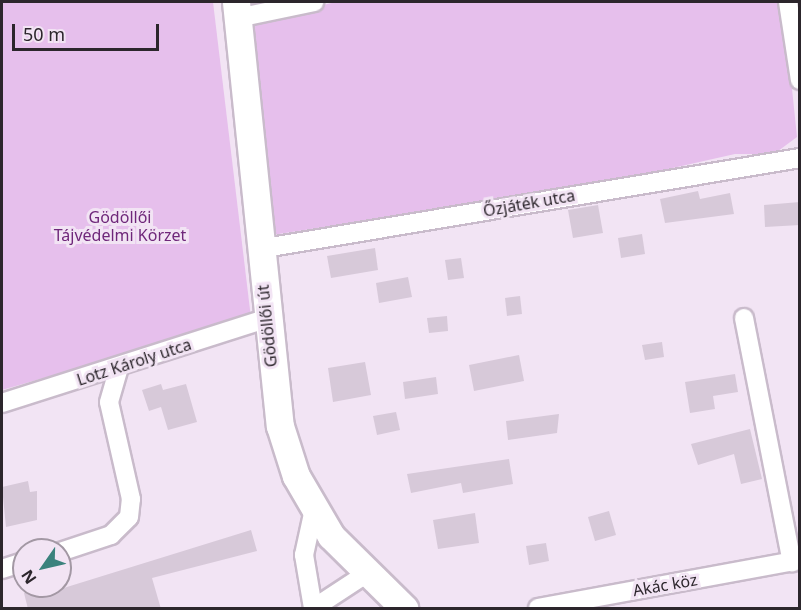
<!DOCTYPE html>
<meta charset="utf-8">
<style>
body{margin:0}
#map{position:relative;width:801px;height:610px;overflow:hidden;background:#f2e4f4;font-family:"Noto Sans",sans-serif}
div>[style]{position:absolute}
.green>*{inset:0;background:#e6bfec}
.building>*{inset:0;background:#d7c9d9}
.roads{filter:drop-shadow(2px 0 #c9bbcb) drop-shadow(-2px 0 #c9bbcb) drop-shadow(0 2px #c9bbcb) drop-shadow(0 -2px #c9bbcb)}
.street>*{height:18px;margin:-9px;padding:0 9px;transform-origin:9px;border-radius:9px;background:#fff}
.secondary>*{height:27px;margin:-13.5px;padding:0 13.5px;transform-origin:13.5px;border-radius:13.5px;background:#fff}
span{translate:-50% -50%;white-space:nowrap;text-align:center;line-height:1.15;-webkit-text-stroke:6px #f2e4f4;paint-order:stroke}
.street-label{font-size:16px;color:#2c262c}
.park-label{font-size:16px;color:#6f277a}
.frame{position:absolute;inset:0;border:3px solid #2c262c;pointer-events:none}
.north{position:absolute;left:12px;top:538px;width:60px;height:60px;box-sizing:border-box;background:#f2e4f4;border:2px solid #a398a4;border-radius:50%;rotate:236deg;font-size:16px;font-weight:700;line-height:24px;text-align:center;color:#2c262c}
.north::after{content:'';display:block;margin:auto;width:21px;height:27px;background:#3b827d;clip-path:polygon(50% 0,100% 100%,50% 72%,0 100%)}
.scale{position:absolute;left:12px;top:24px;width:147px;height:27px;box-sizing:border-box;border:3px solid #2c262c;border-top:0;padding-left:8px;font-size:18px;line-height:21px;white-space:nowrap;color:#2c262c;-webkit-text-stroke:4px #f2e4f4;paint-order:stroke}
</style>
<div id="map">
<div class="green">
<div style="clip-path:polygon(2px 2px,213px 2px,251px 318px,2px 390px)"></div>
<div style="clip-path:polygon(336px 2px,783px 2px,797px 137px,774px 154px,735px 154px,597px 185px,272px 235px,250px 22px)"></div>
</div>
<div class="building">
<div style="clip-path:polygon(698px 191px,700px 199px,730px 193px,734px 214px,665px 223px,660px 199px)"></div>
<div style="clip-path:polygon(800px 202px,800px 225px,765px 227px,764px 205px)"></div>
<div style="clip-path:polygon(598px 205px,603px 233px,573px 238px,568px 210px)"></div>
<div style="clip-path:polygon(642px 234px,645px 254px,621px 258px,618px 238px)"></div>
<div style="clip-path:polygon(375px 248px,378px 270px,331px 278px,327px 256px)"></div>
<div style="clip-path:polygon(461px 258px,464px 278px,448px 280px,445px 260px)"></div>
<div style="clip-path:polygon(408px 277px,412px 297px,379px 303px,376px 283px)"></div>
<div style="clip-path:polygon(520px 296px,522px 314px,507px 316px,505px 298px)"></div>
<div style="clip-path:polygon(447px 316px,448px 331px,429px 333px,427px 318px)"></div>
<div style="clip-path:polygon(662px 342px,664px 357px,645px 360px,642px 345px)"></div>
<div style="clip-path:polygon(519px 355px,524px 381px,474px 391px,469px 365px)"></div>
<div style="clip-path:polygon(365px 362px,371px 395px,333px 402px,328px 368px)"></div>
<div style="clip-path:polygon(735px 374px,738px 392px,713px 396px,715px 409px,690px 413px,685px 382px)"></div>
<div style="clip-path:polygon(436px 377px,438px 394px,405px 399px,403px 382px)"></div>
<div style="clip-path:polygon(161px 384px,163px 390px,186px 384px,197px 422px,168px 430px,161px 407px,149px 411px,142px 390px)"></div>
<div style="clip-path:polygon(396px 412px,400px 430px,377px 435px,373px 416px)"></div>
<div style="clip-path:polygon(559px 414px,557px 433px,508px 440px,506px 421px)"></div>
<div style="clip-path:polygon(750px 429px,762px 479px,741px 484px,734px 454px,698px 465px,691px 444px)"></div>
<div style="clip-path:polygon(509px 459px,513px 484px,463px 493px,461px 483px,411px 493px,407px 474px)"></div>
<div style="clip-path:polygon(28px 481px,30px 492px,37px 491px,37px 520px,6px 527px,2px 487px)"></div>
<div style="clip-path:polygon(609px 511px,616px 535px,595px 541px,588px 517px)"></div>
<div style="clip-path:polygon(475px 513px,479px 543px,438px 549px,433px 520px)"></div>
<div style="clip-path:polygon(251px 530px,257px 551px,152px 578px,161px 609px,28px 609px,24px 593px,50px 586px,54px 591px)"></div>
<div style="clip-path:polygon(546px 543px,549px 561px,529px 565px,526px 546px)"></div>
</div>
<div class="roads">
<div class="street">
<div style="left:788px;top:2px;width:79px;rotate:81.3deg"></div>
<div style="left:237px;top:18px;width:79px;rotate:-11.7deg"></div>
<div style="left:259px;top:249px;width:549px;rotate:-9.55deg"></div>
<div style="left:744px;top:318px;width:249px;rotate:78.9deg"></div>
<div style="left:2px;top:403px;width:276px;rotate:-17.7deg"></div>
<div style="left:60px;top:552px;width:54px;rotate:-18.4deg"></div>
<div style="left:111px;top:535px;width:25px;rotate:-45deg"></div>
<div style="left:129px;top:517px;width:18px;rotate:-84deg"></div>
<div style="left:131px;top:499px;width:99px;rotate:-102.8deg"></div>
<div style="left:109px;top:402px;width:36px;rotate:-74deg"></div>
<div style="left:2px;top:569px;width:23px;rotate:-18deg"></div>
<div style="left:313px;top:608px;width:54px;rotate:-99.6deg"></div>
<div style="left:304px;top:555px;width:47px;rotate:-77.7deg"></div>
<div style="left:314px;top:608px;width:62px;rotate:-33.2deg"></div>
<div style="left:538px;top:608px;width:266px;rotate:-10.4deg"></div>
</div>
<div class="secondary">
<div style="left:236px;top:2px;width:426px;rotate:84.1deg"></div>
<div style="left:280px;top:426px;width:52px;rotate:72.3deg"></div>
<div style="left:296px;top:476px;width:69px;rotate:59.7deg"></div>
<div style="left:331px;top:536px;width:103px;rotate:44.6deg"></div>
</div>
</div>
<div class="street-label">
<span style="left:529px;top:203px;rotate:-10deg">Őzjáték utca</span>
<span style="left:267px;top:326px;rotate:-96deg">Gödöllői út</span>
<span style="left:134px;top:362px;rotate:-18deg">Lotz Károly utca</span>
<span style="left:665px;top:585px;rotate:-10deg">Akác köz</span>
</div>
<div class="park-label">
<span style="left:120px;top:226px">Gödöllői<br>Tájvédelmi Körzet</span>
</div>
<div class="frame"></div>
<div class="north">N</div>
<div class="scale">50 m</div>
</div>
